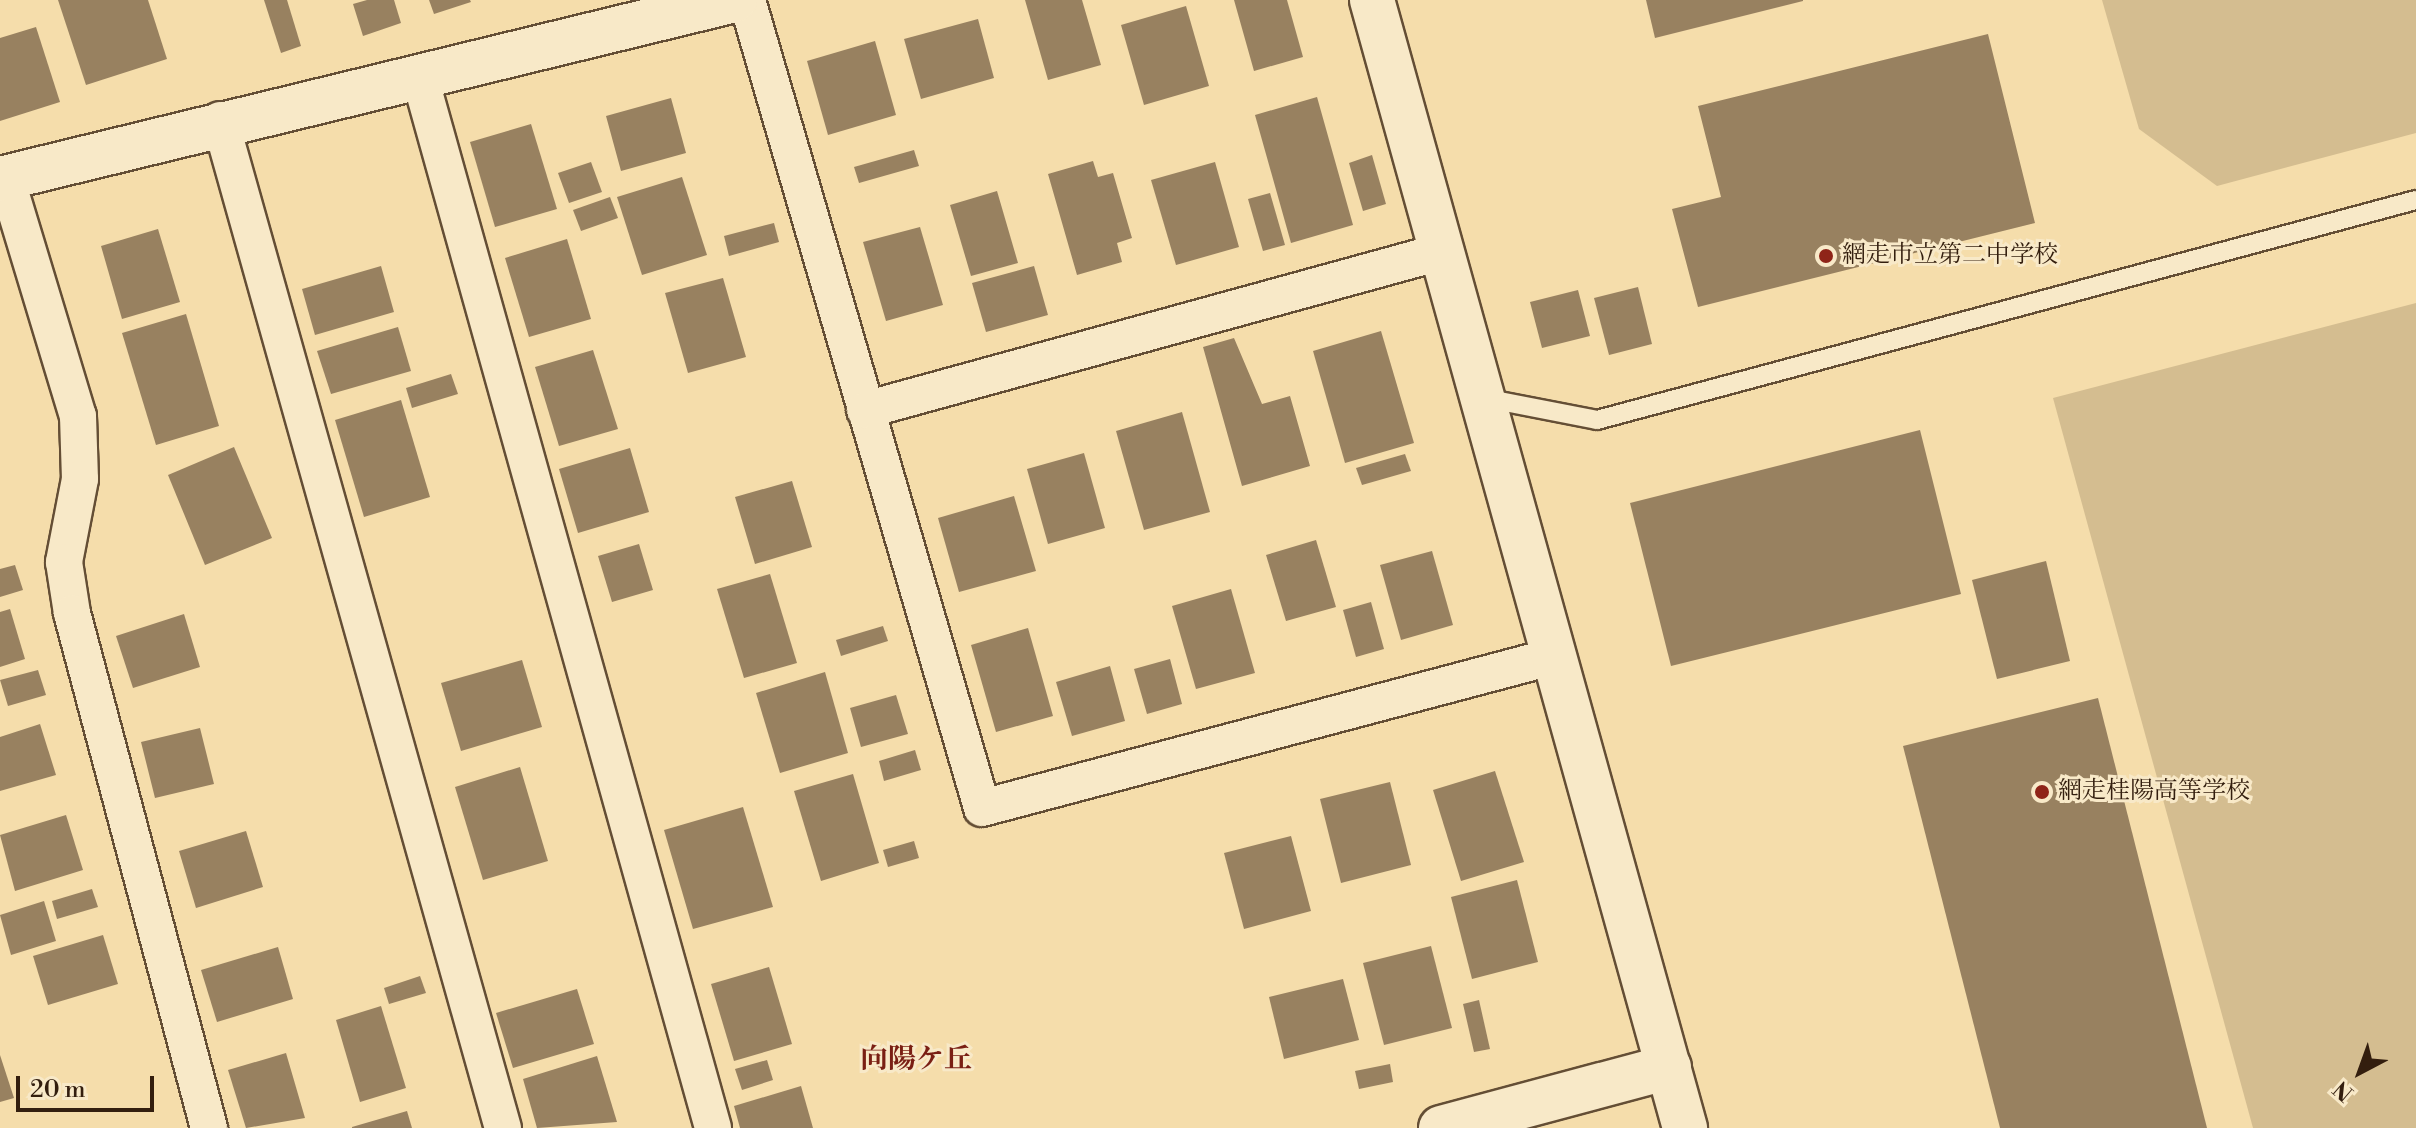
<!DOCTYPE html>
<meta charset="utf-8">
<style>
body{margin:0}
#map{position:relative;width:2416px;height:1128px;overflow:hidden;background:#f5ddab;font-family:"Libre Bodoni","Noto Serif JP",serif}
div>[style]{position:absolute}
.green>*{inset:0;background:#d4bd90}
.building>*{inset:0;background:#988160}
.roads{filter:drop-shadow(2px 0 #644e35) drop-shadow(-2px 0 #644e35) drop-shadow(0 2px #644e35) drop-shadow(0 -2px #644e35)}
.service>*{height:18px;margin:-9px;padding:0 9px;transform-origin:9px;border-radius:9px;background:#f8e9c8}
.minor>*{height:36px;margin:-18px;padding:0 18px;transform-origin:18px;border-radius:18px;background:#f8e9c8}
.tertiary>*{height:44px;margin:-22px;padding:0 22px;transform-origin:22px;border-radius:22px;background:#f8e9c8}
.dots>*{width:22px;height:22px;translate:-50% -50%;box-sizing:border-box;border:4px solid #f8e9c8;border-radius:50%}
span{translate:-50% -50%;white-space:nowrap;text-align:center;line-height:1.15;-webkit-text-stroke:6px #f8e9c8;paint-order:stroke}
.poi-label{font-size:24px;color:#331e0e}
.left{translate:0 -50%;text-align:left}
.quarter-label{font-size:28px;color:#7a1f14;font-weight:700}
.north{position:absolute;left:2320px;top:1032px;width:80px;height:80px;-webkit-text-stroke:6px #f8e9c8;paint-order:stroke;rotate:221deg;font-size:22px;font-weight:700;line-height:32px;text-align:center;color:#331e0e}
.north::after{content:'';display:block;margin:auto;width:28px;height:36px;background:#331e0e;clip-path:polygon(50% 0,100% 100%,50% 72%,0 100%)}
.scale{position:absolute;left:16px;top:1076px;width:138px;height:36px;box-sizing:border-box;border:4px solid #331e0e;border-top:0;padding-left:10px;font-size:24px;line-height:28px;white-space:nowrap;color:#331e0e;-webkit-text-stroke:6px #f8e9c8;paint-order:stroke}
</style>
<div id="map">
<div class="green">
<div style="clip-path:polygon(2102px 0,2416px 0,2416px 133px,2217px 186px,2139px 129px)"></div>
<div style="clip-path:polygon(2416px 303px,2416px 1128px,2253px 1128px,2053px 398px)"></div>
</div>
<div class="building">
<div style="clip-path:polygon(58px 0,148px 0,167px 59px,86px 85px)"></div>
<div style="clip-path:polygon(264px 0,287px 0,301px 46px,281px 53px)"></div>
<div style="clip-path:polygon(367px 0,394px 0,401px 23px,363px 36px,353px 4px)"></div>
<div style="clip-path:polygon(429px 0,470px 0,471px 2px,434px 14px)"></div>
<div style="clip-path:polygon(1025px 0,1082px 0,1101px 65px,1048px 80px)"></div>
<div style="clip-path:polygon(1234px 0,1287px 0,1303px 57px,1254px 71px)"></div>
<div style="clip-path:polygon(1646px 0,1803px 0,1803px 1px,1655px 38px)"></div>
<div style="clip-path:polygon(1186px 6px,1209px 86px,1144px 105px,1121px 25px)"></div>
<div style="clip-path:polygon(978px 19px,994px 78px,921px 99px,904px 39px)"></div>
<div style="clip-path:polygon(36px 27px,60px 102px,0 121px,0 38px)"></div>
<div style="clip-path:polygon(1988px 34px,2035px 223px,1698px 307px,1672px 209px,1721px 197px,1698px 106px)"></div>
<div style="clip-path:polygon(875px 41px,896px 115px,828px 135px,807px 61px)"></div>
<div style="clip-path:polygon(1317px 97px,1353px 225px,1291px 243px,1255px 115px)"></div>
<div style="clip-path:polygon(671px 98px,686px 153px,621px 171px,606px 116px)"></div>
<div style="clip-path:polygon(531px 124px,557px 209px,495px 227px,470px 142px)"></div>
<div style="clip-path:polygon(914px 150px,919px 166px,859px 183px,854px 167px)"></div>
<div style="clip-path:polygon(1372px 155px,1386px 204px,1363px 211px,1349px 163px)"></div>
<div style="clip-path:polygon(1093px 161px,1098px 177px,1113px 173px,1132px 238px,1117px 243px,1122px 262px,1077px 275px,1048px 174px)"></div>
<div style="clip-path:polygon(591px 162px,602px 192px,569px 203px,558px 173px)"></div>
<div style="clip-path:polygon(1215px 162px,1239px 247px,1176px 265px,1151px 180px)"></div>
<div style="clip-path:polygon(682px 177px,707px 255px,642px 275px,617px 197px)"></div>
<div style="clip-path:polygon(997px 191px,1018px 263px,971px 276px,950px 205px)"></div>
<div style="clip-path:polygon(1270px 193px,1285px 245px,1263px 251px,1248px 199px)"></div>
<div style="clip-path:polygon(610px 197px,618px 218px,581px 231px,573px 210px)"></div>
<div style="clip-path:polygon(774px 223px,779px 242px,729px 256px,724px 236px)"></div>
<div style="clip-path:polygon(920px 227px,943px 305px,886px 321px,863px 242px)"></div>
<div style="clip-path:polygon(158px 229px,180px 302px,122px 319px,101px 246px)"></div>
<div style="clip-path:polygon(567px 239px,591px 319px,529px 337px,505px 258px)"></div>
<div style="clip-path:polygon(381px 266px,394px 312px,315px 335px,302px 289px)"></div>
<div style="clip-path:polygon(1034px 266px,1048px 315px,986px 332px,972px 283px)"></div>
<div style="clip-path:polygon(723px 278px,746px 357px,688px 373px,665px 293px)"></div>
<div style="clip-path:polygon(1638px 287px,1652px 344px,1609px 355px,1594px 298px)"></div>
<div style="clip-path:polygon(1578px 290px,1590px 336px,1542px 348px,1530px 302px)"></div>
<div style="clip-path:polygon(186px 314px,219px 426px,156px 445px,122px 333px)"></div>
<div style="clip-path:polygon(398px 327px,411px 371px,331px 394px,317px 351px)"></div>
<div style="clip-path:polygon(1381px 331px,1414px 443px,1345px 463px,1313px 351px)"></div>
<div style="clip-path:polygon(1234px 338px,1262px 404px,1290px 396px,1310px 466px,1242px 486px,1203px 347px)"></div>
<div style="clip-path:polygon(593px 350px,618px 429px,559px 446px,535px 367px)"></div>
<div style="clip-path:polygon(451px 374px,458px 394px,412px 408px,406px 388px)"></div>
<div style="clip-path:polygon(401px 400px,430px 497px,364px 517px,335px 420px)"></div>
<div style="clip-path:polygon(1182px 412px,1210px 512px,1144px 530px,1116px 431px)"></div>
<div style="clip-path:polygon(1920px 430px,1961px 594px,1671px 666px,1630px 503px)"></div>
<div style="clip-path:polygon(234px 447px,272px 538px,205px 565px,168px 475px)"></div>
<div style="clip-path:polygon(630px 448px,649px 512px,578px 533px,559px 469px)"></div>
<div style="clip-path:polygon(1084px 453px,1105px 528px,1048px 544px,1027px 469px)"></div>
<div style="clip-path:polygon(1405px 454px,1411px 471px,1362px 485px,1356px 468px)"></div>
<div style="clip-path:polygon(792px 481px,812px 547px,755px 564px,735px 497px)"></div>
<div style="clip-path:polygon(1014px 496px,1036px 571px,959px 592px,938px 518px)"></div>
<div style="clip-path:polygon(1316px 540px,1336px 607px,1286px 621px,1266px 555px)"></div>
<div style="clip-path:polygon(639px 544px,653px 590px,612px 602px,598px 556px)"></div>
<div style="clip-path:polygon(1432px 551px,1453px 625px,1401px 640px,1380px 565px)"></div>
<div style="clip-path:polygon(2046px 561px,2070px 661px,1997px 679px,1972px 580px)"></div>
<div style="clip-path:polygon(15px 565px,23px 590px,0 597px,0 569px)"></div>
<div style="clip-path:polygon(770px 574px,797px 663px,744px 678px,717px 589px)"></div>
<div style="clip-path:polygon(1231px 589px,1255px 673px,1196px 689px,1172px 606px)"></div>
<div style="clip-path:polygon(1371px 602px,1384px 649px,1356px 657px,1343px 610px)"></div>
<div style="clip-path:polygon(10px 609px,25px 659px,0 667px,0 612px)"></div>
<div style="clip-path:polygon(184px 614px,200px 667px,133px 688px,116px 636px)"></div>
<div style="clip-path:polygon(883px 626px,888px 641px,841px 656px,836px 640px)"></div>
<div style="clip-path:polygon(1028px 628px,1053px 716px,996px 732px,971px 645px)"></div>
<div style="clip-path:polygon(1170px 659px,1182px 704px,1147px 714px,1134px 669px)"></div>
<div style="clip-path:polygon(522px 660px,542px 727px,461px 751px,441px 683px)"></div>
<div style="clip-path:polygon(1110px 666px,1125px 721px,1072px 736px,1056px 682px)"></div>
<div style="clip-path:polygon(38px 670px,46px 695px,8px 706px,0 680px)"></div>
<div style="clip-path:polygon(825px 672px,848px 753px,780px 773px,756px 693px)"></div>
<div style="clip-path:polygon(896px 695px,908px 734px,861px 747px,850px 708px)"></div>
<div style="clip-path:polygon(2098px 698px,2207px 1128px,2000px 1128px,1903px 746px)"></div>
<div style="clip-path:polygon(40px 724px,56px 775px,0 791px,0 737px)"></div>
<div style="clip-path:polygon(200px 728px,214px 784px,155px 798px,141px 742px)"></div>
<div style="clip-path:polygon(915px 750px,921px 770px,884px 781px,879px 761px)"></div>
<div style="clip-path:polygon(520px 767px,548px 861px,483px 880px,455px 787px)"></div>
<div style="clip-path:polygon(1495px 771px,1524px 862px,1461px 881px,1433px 790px)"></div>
<div style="clip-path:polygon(853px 774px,879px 863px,821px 881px,794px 791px)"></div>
<div style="clip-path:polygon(1390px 782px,1411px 865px,1341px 883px,1320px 799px)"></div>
<div style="clip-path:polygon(743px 807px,773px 907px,693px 929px,664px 830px)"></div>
<div style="clip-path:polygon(66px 815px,83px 870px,15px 891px,0 835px)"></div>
<div style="clip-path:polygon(246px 831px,263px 887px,196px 908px,179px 851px)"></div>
<div style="clip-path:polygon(1291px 836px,1311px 911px,1244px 929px,1224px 853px)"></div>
<div style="clip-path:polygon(914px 841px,919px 858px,888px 867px,883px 850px)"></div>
<div style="clip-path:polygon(1517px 880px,1538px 962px,1472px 979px,1451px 897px)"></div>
<div style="clip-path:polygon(92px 889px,98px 907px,57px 919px,52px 901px)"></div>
<div style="clip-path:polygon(44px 901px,56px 941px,11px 955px,0 915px)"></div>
<div style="clip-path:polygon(103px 935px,118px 984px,48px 1005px,33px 956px)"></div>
<div style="clip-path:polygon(1431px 946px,1452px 1028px,1384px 1045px,1363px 963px)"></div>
<div style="clip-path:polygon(278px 947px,293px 999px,217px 1022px,201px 970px)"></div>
<div style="clip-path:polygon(769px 967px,792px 1044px,734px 1061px,711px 984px)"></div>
<div style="clip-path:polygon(420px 976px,426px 993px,389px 1004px,384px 988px)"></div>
<div style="clip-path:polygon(1343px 979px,1359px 1040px,1284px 1059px,1269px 997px)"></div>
<div style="clip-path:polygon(577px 989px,594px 1044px,513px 1068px,496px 1013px)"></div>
<div style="clip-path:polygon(1479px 1000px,1490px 1049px,1474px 1052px,1463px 1004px)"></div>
<div style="clip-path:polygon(381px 1006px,406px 1088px,360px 1102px,336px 1020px)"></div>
<div style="clip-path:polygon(286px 1053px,305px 1118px,246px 1128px,228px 1070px)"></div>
<div style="clip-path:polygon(0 1055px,14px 1098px,0 1102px)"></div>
<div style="clip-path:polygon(597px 1056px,617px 1122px,537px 1128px,523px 1079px)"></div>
<div style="clip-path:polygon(767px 1060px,773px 1080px,742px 1090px,735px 1069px)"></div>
<div style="clip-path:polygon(1390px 1064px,1393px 1082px,1359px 1089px,1355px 1071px)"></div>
<div style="clip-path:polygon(801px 1086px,813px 1128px,740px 1128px,734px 1106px)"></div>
<div style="clip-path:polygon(407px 1111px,412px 1128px,352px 1128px,352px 1127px)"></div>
</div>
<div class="roads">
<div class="service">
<div style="left:1484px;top:398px;width:115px;rotate:11deg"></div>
<div style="left:1597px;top:420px;width:848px;rotate:-15.04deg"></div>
</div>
<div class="minor">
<div style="left:747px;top:0;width:841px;rotate:73.78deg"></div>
<div style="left:982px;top:808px;width:593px;rotate:-14.86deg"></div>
<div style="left:419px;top:74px;width:1094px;rotate:74.41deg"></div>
<div style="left:220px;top:120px;width:1047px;rotate:74.32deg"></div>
<div style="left:6px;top:178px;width:249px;rotate:73.2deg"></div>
<div style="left:78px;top:416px;width:63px;rotate:88.2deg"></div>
<div style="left:80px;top:479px;width:85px;rotate:100.9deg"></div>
<div style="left:64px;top:562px;width:52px;rotate:81.1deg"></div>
<div style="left:72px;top:613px;width:533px;rotate:75.1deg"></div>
<div style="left:865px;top:410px;width:596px;rotate:-15.36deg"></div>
</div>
<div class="tertiary">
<div style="left:1372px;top:0;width:1171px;rotate:74.49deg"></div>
<div style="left:0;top:179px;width:756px;rotate:-13.69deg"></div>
<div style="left:1441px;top:1128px;width:236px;rotate:-15deg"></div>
</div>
</div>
<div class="dots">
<div style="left:1826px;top:256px;background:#8f2418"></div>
<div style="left:2042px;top:792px;background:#8f2418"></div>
</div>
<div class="poi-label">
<span class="left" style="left:1842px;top:256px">網走市立第二中学校</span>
<span class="left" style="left:2058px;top:792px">網走桂陽高等学校</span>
</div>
<div class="quarter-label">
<span style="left:916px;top:1060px">向陽ケ丘</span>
</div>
<div class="north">N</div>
<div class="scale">20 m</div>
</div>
